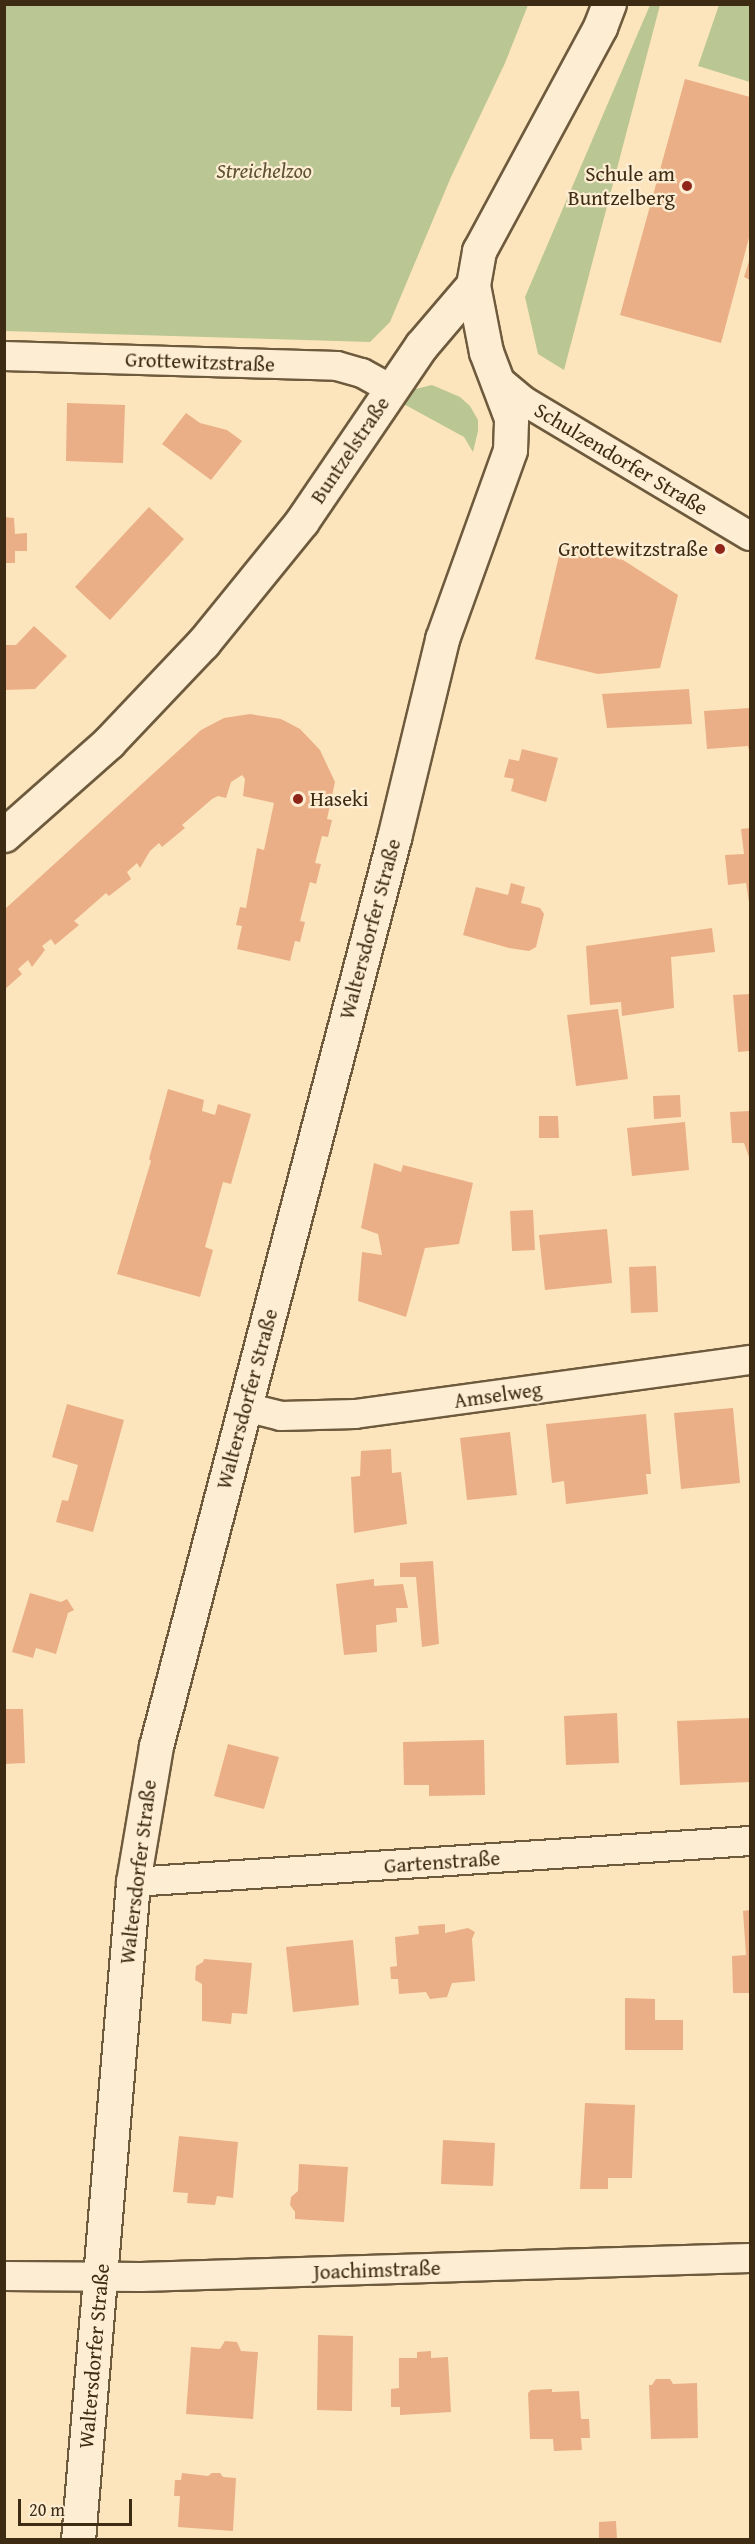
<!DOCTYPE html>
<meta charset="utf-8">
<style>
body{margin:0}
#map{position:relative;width:755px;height:2544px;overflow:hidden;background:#fce5bc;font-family:"Gentium Book Plus",serif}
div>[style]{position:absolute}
.green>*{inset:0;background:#bac694}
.building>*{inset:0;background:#eaaf86}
.roads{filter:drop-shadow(2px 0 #6e5a3d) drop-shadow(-2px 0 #6e5a3d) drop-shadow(0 2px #6e5a3d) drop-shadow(0 -2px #6e5a3d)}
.minor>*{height:28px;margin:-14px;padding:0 14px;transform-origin:14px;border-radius:14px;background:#fdeed3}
.tertiary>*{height:33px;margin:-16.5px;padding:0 16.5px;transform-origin:16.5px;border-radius:16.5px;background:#fdeed3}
.dots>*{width:16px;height:16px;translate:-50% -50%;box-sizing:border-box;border:3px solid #fdeed3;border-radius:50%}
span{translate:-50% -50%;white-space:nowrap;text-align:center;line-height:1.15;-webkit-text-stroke:4.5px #fdeed3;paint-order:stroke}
.park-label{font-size:21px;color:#5d5233;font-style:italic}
.poi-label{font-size:21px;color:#3e2b13}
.right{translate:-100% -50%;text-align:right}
.left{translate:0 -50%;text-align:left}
.street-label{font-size:21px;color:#3e2b13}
.frame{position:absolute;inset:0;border:6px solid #3e2b13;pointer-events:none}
.scale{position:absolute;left:18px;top:2499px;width:114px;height:27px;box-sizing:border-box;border:3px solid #3e2b13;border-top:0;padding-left:8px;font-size:18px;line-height:21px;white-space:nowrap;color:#3e2b13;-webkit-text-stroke:4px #fdeed3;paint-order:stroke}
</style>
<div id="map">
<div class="green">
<div style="clip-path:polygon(4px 5px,5px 4px,528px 5px,505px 63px,451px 177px,390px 322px,370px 342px,5px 331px)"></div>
<div style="clip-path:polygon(650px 5px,660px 5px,564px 370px,538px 354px,525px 297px)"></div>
<div style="clip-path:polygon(719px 5px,750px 5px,750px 82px,698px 66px)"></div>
<div style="clip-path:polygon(432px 385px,460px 397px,470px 406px,478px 420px,478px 431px,473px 452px,464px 437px,400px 402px,411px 390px)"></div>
</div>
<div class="building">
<div style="clip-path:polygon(685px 79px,750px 97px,750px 234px,721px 343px,620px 315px)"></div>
<div style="clip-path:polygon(750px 258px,750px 280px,744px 277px)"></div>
<div style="clip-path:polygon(67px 403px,125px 405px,123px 463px,66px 461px)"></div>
<div style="clip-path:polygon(186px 413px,200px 423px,227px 430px,242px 441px,211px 480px,162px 444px)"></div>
<div style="clip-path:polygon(149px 507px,184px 539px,110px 620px,75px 587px)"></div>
<div style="clip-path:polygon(4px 517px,14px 518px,15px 534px,27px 533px,27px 551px,15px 551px,15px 563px,4px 563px)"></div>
<div style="clip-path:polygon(562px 543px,623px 560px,678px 595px,660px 668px,598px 674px,535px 659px)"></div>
<div style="clip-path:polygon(34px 626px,67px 656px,35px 689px,4px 690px,4px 645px,16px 645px)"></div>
<div style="clip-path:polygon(689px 689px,692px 724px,607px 728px,602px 694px)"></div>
<div style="clip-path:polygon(750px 708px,750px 755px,748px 746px,707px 749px,704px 711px)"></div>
<div style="clip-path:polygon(250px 714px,281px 719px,300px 729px,320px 750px,335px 782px,327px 819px,332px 820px,328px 837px,322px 836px,315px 863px,321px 864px,316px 884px,310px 882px,300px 921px,305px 922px,300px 942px,295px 941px,290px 961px,237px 949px,242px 926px,236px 925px,240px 907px,246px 908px,257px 848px,264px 850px,274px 803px,243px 796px,245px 779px,242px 775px,231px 782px,226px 798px,218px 796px,212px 799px,182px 825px,185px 828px,162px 847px,159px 843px,150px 851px,140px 868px,137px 863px,127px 872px,131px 879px,109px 896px,106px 893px,74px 921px,79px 925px,55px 945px,51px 939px,42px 946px,45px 950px,32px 967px,28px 960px,18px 969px,22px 974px,4px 990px,4px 910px,201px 730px,224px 718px)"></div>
<div style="clip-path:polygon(522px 749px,558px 758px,546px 802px,511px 791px,514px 779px,504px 777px,509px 759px,519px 761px)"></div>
<div style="clip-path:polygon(750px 828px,750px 902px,749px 902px,746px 883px,728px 885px,725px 855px,744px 854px,741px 829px)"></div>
<div style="clip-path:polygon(511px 883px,525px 887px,521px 903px,540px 908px,544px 914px,536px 947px,529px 951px,509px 948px,463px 935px,476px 887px,508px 895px)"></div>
<div style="clip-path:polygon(712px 928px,715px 952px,671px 957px,674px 1008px,622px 1016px,621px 1002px,590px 1005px,586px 946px)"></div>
<div style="clip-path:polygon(750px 994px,750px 1051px,738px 1052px,733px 995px)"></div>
<div style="clip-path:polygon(618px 1009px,628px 1079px,576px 1086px,567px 1015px)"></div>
<div style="clip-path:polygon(168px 1089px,204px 1100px,202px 1111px,215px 1115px,218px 1104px,251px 1114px,231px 1184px,223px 1182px,205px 1247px,213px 1250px,200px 1297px,117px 1274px,151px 1161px,149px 1159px)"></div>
<div style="clip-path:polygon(680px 1095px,681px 1117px,654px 1119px,653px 1096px)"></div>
<div style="clip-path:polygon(750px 1111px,750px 1160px,744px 1143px,732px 1143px,730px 1112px)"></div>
<div style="clip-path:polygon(539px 1116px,558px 1116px,559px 1138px,539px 1138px)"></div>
<div style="clip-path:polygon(685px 1122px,689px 1170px,632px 1176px,627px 1128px)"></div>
<div style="clip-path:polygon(374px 1163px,401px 1172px,403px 1165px,473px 1183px,459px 1244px,425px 1248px,406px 1317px,358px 1301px,362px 1252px,382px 1255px,378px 1234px,361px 1228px)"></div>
<div style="clip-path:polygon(533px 1210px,535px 1250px,512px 1251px,510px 1211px)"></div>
<div style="clip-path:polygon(607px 1229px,612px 1283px,545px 1290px,539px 1235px)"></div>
<div style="clip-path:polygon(656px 1266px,658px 1312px,631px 1313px,629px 1267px)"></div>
<div style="clip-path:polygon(67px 1404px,124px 1420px,93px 1532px,56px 1522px,62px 1500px,68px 1501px,78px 1465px,52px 1457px)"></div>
<div style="clip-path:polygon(733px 1408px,740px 1483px,681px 1489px,674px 1413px)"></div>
<div style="clip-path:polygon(646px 1414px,651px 1474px,646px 1474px,648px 1494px,566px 1504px,564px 1481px,552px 1483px,546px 1424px)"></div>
<div style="clip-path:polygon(510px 1432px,517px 1495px,467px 1500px,460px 1438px)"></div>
<div style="clip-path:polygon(391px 1449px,392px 1473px,401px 1472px,407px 1524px,354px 1533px,351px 1477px,360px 1476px,361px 1451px)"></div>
<div style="clip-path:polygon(433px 1561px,439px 1644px,422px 1647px,416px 1577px,400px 1577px,400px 1563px)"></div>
<div style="clip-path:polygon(374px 1579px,374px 1586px,403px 1584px,408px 1608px,396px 1608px,397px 1622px,376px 1625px,377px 1652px,344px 1655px,336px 1584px)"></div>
<div style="clip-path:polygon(30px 1593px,61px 1602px,67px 1599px,74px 1610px,68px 1613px,56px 1654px,36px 1648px,33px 1658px,12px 1652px)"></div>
<div style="clip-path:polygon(4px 1709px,23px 1709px,25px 1763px,4px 1764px)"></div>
<div style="clip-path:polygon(617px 1713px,619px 1763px,566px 1765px,564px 1716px)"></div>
<div style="clip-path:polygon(750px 1718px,750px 1782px,680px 1785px,677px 1721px)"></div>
<div style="clip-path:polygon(484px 1740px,485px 1795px,429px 1796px,429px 1785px,404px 1785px,403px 1742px)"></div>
<div style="clip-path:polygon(228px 1744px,279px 1757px,264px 1809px,214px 1796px)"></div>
<div style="clip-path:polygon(750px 1910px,750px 1993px,733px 1993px,732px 1956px,746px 1955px,743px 1911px)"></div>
<div style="clip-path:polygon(445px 1924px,445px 1933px,468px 1928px,475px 1932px,472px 1939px,475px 1981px,452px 1983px,447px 1997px,430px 1999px,426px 1992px,399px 1994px,398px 1979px,391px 1979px,390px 1967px,397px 1966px,395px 1937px,419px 1934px,418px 1926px)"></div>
<div style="clip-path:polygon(353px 1940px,359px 2005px,293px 2012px,286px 1947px)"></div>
<div style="clip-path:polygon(204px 1959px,252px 1963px,247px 2014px,232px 2013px,231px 2024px,202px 2021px,202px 1984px,195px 1980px,196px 1966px,203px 1962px)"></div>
<div style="clip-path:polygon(625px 1998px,655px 1999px,655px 2020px,683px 2020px,683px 2050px,625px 2050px)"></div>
<div style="clip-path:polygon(585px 2103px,635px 2105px,632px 2178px,608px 2178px,608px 2189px,580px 2189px)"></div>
<div style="clip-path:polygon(179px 2136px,238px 2142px,233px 2198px,217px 2196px,215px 2205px,187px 2203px,188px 2193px,173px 2192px)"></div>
<div style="clip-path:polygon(443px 2140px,495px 2143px,493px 2186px,441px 2184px)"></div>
<div style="clip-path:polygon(299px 2164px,348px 2167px,344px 2222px,295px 2219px,295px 2212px,290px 2205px,291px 2197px,298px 2191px)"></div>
<div style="clip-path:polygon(318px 2335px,353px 2336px,352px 2411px,317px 2410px)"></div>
<div style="clip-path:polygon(225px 2341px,237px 2342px,241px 2351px,258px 2352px,253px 2419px,186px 2414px,191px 2347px,220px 2349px)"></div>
<div style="clip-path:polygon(431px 2351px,431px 2358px,448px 2357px,451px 2412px,400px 2415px,400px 2407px,391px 2407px,391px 2389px,399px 2388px,399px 2358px,417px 2358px,417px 2352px)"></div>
<div style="clip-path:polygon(656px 2379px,670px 2379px,673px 2384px,697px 2383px,698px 2438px,651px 2439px,649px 2385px,652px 2385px)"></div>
<div style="clip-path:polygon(552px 2389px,552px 2392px,579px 2391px,581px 2419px,589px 2419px,590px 2438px,581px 2438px,582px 2450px,554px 2451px,553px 2439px,530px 2439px,528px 2393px,531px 2390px)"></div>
<div style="clip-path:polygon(182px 2473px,208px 2476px,212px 2473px,220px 2473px,223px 2477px,236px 2478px,233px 2531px,178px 2527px,180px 2496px,174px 2496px,175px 2480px,181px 2480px)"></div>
<div style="clip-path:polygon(616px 2521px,617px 2540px,599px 2540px,599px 2522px)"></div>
</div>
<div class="roads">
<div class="minor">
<div style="left:4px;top:356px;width:333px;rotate:1.7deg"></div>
<div style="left:337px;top:366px;width:26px;rotate:16deg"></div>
<div style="left:362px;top:373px;width:33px;rotate:29deg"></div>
<div style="left:494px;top:376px;width:39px;rotate:40deg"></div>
<div style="left:524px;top:401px;width:263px;rotate:30.9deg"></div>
<div style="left:245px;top:1407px;width:37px;rotate:14deg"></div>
<div style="left:281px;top:1416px;width:74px;rotate:-1.5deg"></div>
<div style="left:355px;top:1414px;width:399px;rotate:-7.8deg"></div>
<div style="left:133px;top:1882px;width:618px;rotate:-3.8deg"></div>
<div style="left:4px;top:2276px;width:137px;rotate:0.4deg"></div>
<div style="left:141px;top:2277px;width:609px;rotate:-1.79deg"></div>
</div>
<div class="tertiary">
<div style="left:4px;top:835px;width:140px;rotate:-41.5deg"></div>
<div style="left:109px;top:742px;width:137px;rotate:-46.5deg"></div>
<div style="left:203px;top:643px;width:157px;rotate:-50.9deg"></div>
<div style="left:302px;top:521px;width:212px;rotate:-55.8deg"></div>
<div style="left:421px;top:346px;width:80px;rotate:-49.6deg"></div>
<div style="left:473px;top:285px;width:35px;rotate:-80deg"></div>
<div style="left:479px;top:251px;width:255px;rotate:-61.6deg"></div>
<div style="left:600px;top:27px;width:25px;rotate:-69deg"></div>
<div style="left:78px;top:2540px;width:660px;rotate:-85.22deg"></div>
<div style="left:133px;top:1882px;width:138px;rotate:-80.4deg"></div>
<div style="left:156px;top:1746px;width:939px;rotate:-75.31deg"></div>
<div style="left:394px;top:838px;width:205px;rotate:-76.4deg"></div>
<div style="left:442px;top:639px;width:201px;rotate:-70.2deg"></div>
<div style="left:510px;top:450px;width:32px;rotate:-88deg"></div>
<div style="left:511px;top:418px;width:71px;rotate:-110.7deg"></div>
<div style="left:486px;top:352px;width:68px;rotate:-101deg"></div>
</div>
</div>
<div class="dots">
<div style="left:687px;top:186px;background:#8f2418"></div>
<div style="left:720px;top:549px;background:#8f2418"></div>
<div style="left:298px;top:799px;background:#8f2418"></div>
</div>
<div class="park-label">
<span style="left:264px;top:171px">Streichelzoo</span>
</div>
<div class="poi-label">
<span class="right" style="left:675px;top:186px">Schule am<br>Buntzelberg</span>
<span class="right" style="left:708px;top:549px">Grottewitzstraße</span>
<span class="left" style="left:310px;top:799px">Haseki</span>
</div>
<div class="street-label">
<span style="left:200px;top:362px;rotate:2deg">Grottewitzstraße</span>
<span style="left:350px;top:450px;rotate:-56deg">Buntzelstraße</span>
<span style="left:621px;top:459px;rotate:31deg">Schulzendorfer Straße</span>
<span style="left:370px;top:929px;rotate:-75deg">Waltersdorfer Straße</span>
<span style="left:498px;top:1395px;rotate:-8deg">Amselweg</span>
<span style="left:247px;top:1399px;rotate:-75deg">Waltersdorfer Straße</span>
<span style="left:442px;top:1862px;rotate:-4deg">Gartenstraße</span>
<span style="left:138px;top:1872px;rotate:-83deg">Waltersdorfer Straße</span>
<span style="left:377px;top:2270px;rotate:-2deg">Joachimstraße</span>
<span style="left:94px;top:2356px;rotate:-85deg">Waltersdorfer Straße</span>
</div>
<div class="frame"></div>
<div class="scale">20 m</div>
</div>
